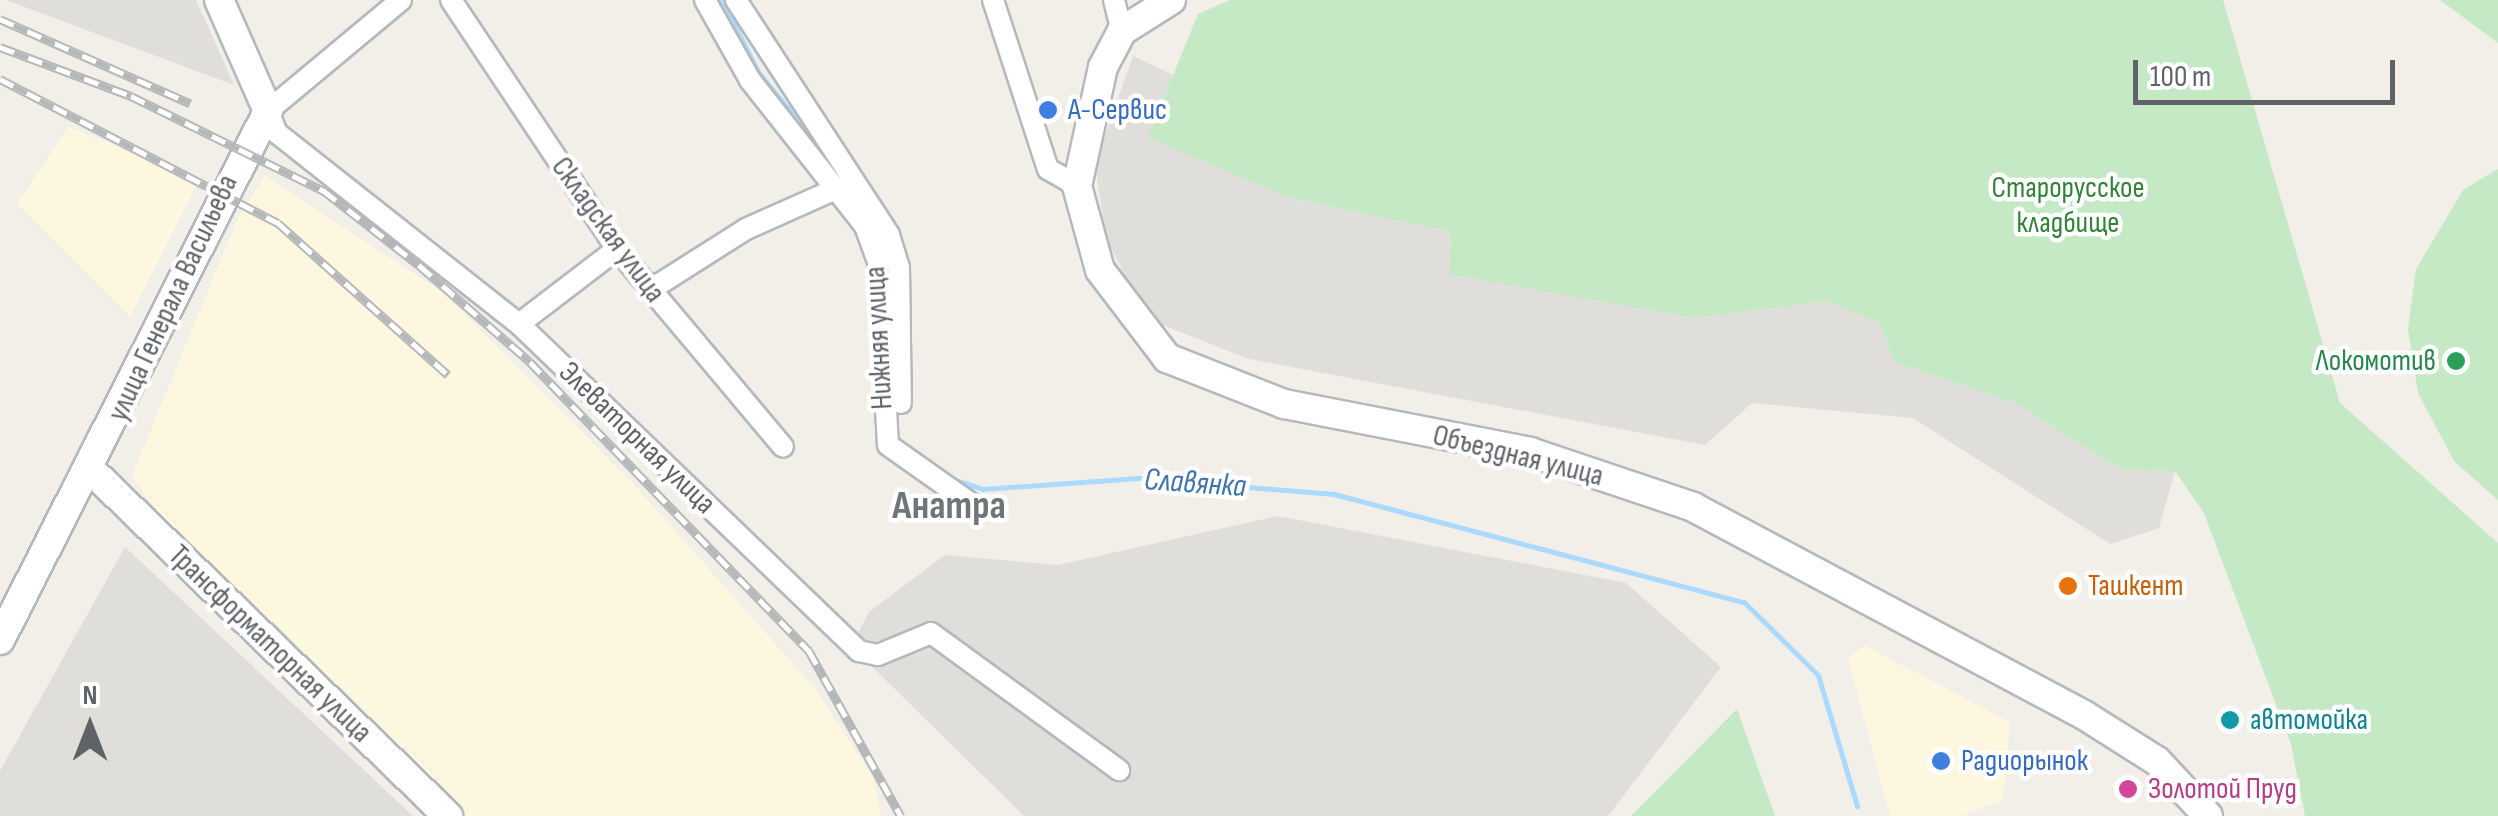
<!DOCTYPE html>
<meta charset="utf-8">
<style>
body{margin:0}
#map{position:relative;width:2498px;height:816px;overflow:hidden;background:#f1efe8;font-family:"Sofia Sans Condensed",sans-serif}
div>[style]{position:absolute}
.commercial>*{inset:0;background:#fef7e0}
.industrial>*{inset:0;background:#e0deda}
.green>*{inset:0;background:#c5e8c5}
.stream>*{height:5px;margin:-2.5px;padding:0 2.5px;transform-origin:2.5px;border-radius:2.5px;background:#aadaff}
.roads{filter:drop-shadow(2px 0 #b5b8bc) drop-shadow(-2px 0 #b5b8bc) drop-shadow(0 2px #b5b8bc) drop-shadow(0 -2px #b5b8bc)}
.street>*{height:20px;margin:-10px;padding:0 10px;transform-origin:10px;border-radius:10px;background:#fff}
.secondary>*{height:28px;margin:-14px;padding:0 14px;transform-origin:14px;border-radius:14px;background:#fff}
.rail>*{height:9px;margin-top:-4.5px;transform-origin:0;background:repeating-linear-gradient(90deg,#fff 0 15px,#b6b7b8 0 30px);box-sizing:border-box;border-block:2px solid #b6b7b8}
.dots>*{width:28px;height:28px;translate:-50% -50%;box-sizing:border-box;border:5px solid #fff;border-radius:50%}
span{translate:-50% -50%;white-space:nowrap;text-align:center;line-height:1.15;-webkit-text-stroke:9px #fff;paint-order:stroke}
.shop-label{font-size:30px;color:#366cbe}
.left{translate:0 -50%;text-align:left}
.park-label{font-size:30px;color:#348238}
.street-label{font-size:30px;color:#5f6368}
.leisure-label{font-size:30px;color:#27864d}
.right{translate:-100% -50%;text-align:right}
.food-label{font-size:30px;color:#c56008}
.culture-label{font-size:30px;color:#0d838f}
.hotel-label{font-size:30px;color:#b23c85}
.water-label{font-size:32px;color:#4174aa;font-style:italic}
.district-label{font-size:40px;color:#70757a;font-weight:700}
.north{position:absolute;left:40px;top:676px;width:100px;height:100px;-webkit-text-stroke:8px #fff;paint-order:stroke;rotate:0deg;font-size:28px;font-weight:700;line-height:40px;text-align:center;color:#5f6368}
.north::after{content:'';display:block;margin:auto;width:35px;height:45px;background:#5f6368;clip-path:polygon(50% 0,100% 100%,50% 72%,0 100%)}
.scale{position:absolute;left:2133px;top:60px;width:262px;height:45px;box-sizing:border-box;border:5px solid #5f6368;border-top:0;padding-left:12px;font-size:30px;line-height:35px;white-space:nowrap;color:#5f6368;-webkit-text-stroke:8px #fff;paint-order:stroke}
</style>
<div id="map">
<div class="commercial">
<div style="clip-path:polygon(68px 127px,200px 178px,130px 317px,17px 204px)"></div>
<div style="clip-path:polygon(265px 176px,445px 294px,636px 487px,816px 690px,873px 778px,881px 816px,465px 816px,167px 524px,132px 476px,238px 218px)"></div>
<div style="clip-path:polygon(1864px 645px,2010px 722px,2003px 800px,1961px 816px,1890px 816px,1848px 659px)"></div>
</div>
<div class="industrial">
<div style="clip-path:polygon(6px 0,196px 0,234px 85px)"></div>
<div style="clip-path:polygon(1133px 56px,1173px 75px,1149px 137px,1286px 197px,1451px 232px,1449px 273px,1694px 317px,1827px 301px,1880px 323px,1894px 362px,2015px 403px,2122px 470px,2175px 471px,2159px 528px,2110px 544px,1913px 418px,1752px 403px,1705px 445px,1249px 359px,1148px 319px,1106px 239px,1095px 164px)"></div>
<div style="clip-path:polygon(1278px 516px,1626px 583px,1721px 667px,1608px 816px,1024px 816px,851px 646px,869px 612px,945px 555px,1058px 565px)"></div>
<div style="clip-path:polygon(125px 547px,413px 816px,0 816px,0 771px)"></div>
</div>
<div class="green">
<div style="clip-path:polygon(1230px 0,2223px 0,2340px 403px,2498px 543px,2498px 816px,2305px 816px,2291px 744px,2204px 513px,2175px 471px,2122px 470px,2015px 403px,1894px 362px,1880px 323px,1827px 301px,1694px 318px,1449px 274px,1451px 232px,1286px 197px,1148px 137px,1198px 14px)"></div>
<div style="clip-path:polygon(2440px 0,2498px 0,2498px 43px)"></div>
<div style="clip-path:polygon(2498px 169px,2498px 500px,2454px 461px,2418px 393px,2408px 329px,2416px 269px,2463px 190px)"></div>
<div style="clip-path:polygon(1737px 709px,1775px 816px,1631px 816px)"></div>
</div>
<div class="stream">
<div style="left:722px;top:0;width:80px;rotate:63.4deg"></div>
<div style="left:758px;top:72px;width:101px;rotate:50.6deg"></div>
<div style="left:949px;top:478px;width:36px;rotate:18deg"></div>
<div style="left:983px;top:489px;width:156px;rotate:-4deg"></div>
<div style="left:1139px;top:478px;width:196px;rotate:4.7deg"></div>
<div style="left:1334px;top:494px;width:424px;rotate:14.8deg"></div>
<div style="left:1744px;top:602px;width:104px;rotate:44.6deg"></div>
<div style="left:1818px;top:675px;width:137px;rotate:73.4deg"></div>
</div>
<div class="roads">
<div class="street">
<div style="left:401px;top:0;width:173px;rotate:140.2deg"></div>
<div style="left:268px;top:111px;width:24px;rotate:68deg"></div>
<div style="left:277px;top:133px;width:308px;rotate:38.3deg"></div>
<div style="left:519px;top:324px;width:472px;rotate:43.9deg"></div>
<div style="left:859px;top:651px;width:19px;rotate:12deg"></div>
<div style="left:878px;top:655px;width:57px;rotate:-22.5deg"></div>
<div style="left:931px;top:633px;width:233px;rotate:36.1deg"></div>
<div style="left:451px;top:0;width:299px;rotate:56.3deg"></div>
<div style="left:617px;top:249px;width:258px;rotate:50deg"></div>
<div style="left:705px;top:0;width:92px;rotate:60.6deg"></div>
<div style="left:750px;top:80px;width:186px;rotate:51.8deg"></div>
<div style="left:865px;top:226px;width:37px;rotate:70deg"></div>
<div style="left:878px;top:261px;width:184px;rotate:86.9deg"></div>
<div style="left:888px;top:445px;width:104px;rotate:35.2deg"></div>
<div style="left:736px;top:0;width:280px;rotate:56.9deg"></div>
<div style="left:889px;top:235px;width:34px;rotate:73deg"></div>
<div style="left:899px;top:268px;width:135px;rotate:89.2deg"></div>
<div style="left:993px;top:0;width:178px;rotate:72deg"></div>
<div style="left:1048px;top:169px;width:34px;rotate:30deg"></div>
<div style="left:1114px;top:0;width:32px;rotate:76deg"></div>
<div style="left:650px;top:290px;width:114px;rotate:-32.4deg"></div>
<div style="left:746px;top:229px;width:101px;rotate:-24deg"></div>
<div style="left:519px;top:324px;width:123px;rotate:-37.4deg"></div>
</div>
<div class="secondary">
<div style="left:1171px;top:0;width:58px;rotate:147.7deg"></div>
<div style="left:1122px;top:31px;width:41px;rotate:117.8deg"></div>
<div style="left:1103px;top:67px;width:122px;rotate:102.3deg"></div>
<div style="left:1077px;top:186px;width:87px;rotate:74.7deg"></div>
<div style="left:1100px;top:270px;width:111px;rotate:52.7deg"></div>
<div style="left:1167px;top:358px;width:126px;rotate:21.5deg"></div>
<div style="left:1284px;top:404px;width:251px;rotate:11deg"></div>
<div style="left:1530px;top:452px;width:172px;rotate:18.6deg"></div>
<div style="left:1693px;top:507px;width:443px;rotate:28deg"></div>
<div style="left:2084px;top:715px;width:86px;rotate:32.2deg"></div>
<div style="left:2157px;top:761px;width:75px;rotate:47.2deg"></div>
<div style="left:92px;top:471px;width:496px;rotate:44.1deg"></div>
<div style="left:0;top:640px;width:593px;rotate:-63.13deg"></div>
<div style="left:268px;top:111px;width:121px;rotate:-113.8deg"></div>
</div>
</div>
<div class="rail">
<div style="left:0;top:19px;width:208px;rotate:23.9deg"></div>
<div style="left:0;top:47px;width:140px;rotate:20.5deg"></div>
<div style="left:131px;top:96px;width:215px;rotate:26.2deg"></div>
<div style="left:324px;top:191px;width:122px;rotate:38deg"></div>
<div style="left:420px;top:266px;width:146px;rotate:41.1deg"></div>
<div style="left:530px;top:362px;width:402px;rotate:46deg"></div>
<div style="left:809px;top:651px;width:189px;rotate:60.9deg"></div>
<div style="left:0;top:79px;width:313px;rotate:27.4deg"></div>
<div style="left:278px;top:223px;width:228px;rotate:41.8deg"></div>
</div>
<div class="dots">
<div style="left:1048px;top:110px;background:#3f7fe0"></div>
<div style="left:2456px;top:361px;background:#2e9e5b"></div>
<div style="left:2068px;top:586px;background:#e8710a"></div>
<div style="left:2230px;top:720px;background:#0f9aa8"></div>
<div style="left:1941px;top:761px;background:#3f7fe0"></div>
<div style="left:2128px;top:789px;background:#d1479c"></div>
</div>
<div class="shop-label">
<span class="left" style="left:1068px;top:110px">А-Сервис</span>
<span class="left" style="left:1961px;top:761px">Радиорынок</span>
</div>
<div class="park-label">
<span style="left:2068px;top:205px">Старорусское<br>кладбище</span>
</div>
<div class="street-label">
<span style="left:608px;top:230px;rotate:54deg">Складская улица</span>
<span style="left:173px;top:298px;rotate:-65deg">улица Генерала Васильева</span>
<span style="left:879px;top:338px;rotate:-93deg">Нижняя улица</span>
<span style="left:637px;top:438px;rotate:44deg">Элеваторная улица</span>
<span style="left:1518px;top:456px;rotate:14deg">Объездная улица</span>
<span style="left:270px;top:644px;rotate:44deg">Трансформаторная улица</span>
</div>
<div class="leisure-label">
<span class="right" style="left:2436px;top:361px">Локомотив</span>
</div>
<div class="food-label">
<span class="left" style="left:2088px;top:586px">Ташкент</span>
</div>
<div class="culture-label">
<span class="left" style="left:2250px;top:720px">автомойка</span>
</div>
<div class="hotel-label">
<span class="left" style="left:2148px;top:789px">Золотой Пруд</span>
</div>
<div class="water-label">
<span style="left:1195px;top:484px;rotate:4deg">Славянка</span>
</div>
<div class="district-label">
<span style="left:949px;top:506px">Анатра</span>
</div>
<div class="north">N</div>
<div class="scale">100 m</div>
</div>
